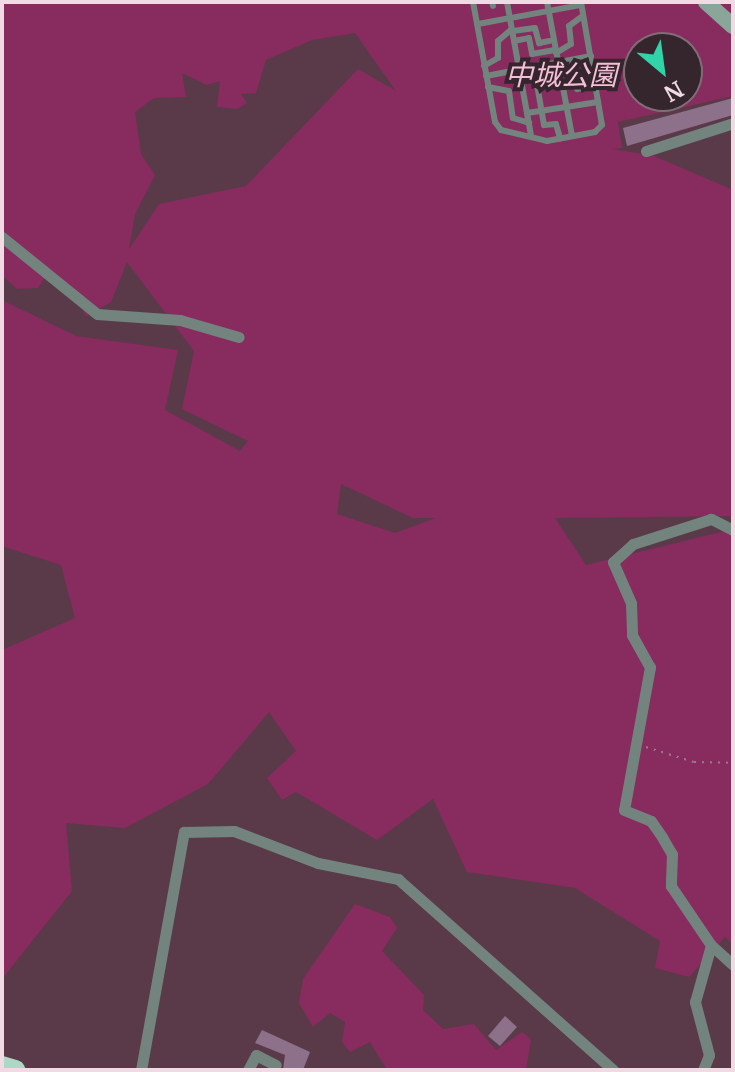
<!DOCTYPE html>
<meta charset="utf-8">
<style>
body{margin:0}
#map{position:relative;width:735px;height:1072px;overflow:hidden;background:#5a3a49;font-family:Merriweather,"Noto Sans JP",serif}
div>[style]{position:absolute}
.green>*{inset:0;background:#882b5e}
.building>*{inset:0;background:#8d708a}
.path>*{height:2px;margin-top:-1px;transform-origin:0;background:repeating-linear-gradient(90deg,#987d89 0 2px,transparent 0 8px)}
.lane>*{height:6px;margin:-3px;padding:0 3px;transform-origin:3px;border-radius:3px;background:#72847d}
.street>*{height:11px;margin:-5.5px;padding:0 5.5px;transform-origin:5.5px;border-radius:5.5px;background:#72847d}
.secondary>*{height:16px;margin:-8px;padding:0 8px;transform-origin:8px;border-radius:8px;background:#8aa69b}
.highway>*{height:20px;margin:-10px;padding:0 10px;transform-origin:10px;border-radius:10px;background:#add8c8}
span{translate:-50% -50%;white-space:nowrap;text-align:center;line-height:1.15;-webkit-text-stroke:8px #35262d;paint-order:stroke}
.park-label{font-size:28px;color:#f3bed6;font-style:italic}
.frame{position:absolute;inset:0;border:4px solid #f0dbe4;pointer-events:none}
.north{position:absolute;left:623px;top:32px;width:80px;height:80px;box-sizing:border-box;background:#35262d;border:2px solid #806e76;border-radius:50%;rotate:151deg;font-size:22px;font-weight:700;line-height:32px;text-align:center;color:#f0dbe4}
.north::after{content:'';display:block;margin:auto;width:28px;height:36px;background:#31d4a9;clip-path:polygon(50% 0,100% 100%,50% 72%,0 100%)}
</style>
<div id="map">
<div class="green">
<div style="clip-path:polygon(evenodd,2px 2px,733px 2px,733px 96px,618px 122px,622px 148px,613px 149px,654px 156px,733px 190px,733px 516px,555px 518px,586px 565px,733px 529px,733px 944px,725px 937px,689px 977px,655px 968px,660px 941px,575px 888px,467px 872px,433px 799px,377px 840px,296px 792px,282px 800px,267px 778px,296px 751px,269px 712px,208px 784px,125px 828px,66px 823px,72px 891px,2px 979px,2px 650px,75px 618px,61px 565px,2px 546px,2px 300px,76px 336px,178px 350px,165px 410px,240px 451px,248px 441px,182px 409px,194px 351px,127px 262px,111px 302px,86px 316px,75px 295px,44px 279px,38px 288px,17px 289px,2px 275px,2px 2px,355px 33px,396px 91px,358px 69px,246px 186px,159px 204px,129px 249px,135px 214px,155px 175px,141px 154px,135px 112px,154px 98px,186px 97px,182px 73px,207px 85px,220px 81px,217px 107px,237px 109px,247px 103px,241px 94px,256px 93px,266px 60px,312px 40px,355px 33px,2px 2px,639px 48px,687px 48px,687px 96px,639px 96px,639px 48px,2px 2px,341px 484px,413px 518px,436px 518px,395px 533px,337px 514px,341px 484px)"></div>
<div style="clip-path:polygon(355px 904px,390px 917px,397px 928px,382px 951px,424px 995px,423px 1010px,443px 1029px,474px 1024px,496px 1050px,522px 1032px,531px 1039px,526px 1070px,387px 1070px,370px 1042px,350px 1052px,342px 1042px,345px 1022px,330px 1013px,313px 1027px,299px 1003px,303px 979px)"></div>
</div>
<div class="building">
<div style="clip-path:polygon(733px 98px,733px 115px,627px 146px,623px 128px)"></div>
<div style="clip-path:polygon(505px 1016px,517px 1027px,500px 1046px,488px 1036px)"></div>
<div style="clip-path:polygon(262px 1030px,310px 1052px,303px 1070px,283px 1070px,285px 1055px,255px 1043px)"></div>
</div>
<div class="path">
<div style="left:646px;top:747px;width:50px;rotate:17.4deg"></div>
<div style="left:694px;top:762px;width:39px;rotate:1deg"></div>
</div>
<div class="lane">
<div style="left:473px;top:2px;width:122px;rotate:79.6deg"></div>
<div style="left:495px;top:122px;width:10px;rotate:53deg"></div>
<div style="left:501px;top:130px;width:47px;rotate:13.4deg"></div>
<div style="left:547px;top:141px;width:49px;rotate:-10.6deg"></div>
<div style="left:595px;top:132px;width:10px;rotate:-45deg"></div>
<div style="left:602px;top:125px;width:125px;rotate:-99.7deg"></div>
<div style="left:492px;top:2px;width:4px;rotate:76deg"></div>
<div style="left:507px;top:2px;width:136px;rotate:79.8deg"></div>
<div style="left:547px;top:2px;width:136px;rotate:79.4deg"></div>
<div style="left:478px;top:24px;width:105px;rotate:-10.5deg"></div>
<div style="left:513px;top:31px;width:22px;rotate:-8deg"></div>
<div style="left:535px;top:28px;width:16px;rotate:75deg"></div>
<div style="left:539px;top:43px;width:15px;rotate:-11deg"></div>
<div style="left:514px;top:41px;width:15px;rotate:-11deg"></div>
<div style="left:529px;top:38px;width:16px;rotate:79deg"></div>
<div style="left:532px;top:54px;width:23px;rotate:-10deg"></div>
<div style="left:556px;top:53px;width:17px;rotate:-31deg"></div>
<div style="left:571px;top:44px;width:18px;rotate:-96deg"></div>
<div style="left:569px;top:26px;width:17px;rotate:-36deg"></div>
<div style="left:572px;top:60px;width:19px;rotate:84deg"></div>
<div style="left:484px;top:66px;width:16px;rotate:-30deg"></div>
<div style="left:498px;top:58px;width:17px;rotate:-90deg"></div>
<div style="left:498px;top:41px;width:18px;rotate:-41deg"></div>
<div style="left:534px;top:67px;width:59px;rotate:80.2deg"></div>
<div style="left:544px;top:125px;width:12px;rotate:-5deg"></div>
<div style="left:556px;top:124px;width:15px;rotate:74deg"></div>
<div style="left:486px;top:76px;width:107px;rotate:-10.8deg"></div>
<div style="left:488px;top:87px;width:21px;rotate:11deg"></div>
<div style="left:509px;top:91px;width:27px;rotate:82deg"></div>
<div style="left:513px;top:118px;width:17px;rotate:17deg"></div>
<div style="left:577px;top:89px;width:19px;rotate:-9deg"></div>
<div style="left:527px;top:113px;width:72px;rotate:-8.8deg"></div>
</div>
<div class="street">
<div style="left:646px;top:151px;width:91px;rotate:-17.8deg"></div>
<div style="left:2px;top:237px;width:122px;rotate:39deg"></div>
<div style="left:97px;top:314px;width:83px;rotate:4.1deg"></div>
<div style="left:180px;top:320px;width:61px;rotate:16.1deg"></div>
<div style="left:733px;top:530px;width:25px;rotate:-153deg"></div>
<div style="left:711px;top:519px;width:82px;rotate:162.2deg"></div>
<div style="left:633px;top:544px;width:27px;rotate:138deg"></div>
<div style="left:613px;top:562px;width:45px;rotate:66.3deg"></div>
<div style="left:631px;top:603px;width:32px;rotate:88deg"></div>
<div style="left:632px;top:635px;width:37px;rotate:61deg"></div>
<div style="left:650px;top:667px;width:145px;rotate:100.3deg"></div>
<div style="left:624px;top:810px;width:29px;rotate:22deg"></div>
<div style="left:651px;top:821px;width:19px;rotate:55deg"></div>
<div style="left:662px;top:837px;width:20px;rotate:60deg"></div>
<div style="left:672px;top:854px;width:32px;rotate:92deg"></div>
<div style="left:671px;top:886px;width:71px;rotate:55.9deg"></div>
<div style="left:711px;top:945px;width:30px;rotate:42deg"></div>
<div style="left:141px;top:1070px;width:242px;rotate:-79.8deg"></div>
<div style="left:184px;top:832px;width:50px;rotate:-1.1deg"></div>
<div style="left:234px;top:831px;width:90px;rotate:20.9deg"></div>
<div style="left:318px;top:863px;width:82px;rotate:11.3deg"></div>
<div style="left:398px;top:879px;width:288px;rotate:41.6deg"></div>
<div style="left:248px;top:1070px;width:17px;rotate:-62deg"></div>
<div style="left:256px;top:1055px;width:22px;rotate:27deg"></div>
<div style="left:703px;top:1070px;width:16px;rotate:-68deg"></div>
<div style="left:709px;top:1055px;width:55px;rotate:-104.8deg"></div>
<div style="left:695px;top:1002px;width:59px;rotate:-74.3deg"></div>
</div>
<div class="secondary">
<div style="left:706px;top:2px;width:36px;rotate:42deg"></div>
</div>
<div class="highway">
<div style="left:2px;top:1066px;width:14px;rotate:17deg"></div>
</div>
<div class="park-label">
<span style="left:561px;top:75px">中城公園</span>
</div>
<div class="frame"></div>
<div class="north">N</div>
</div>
